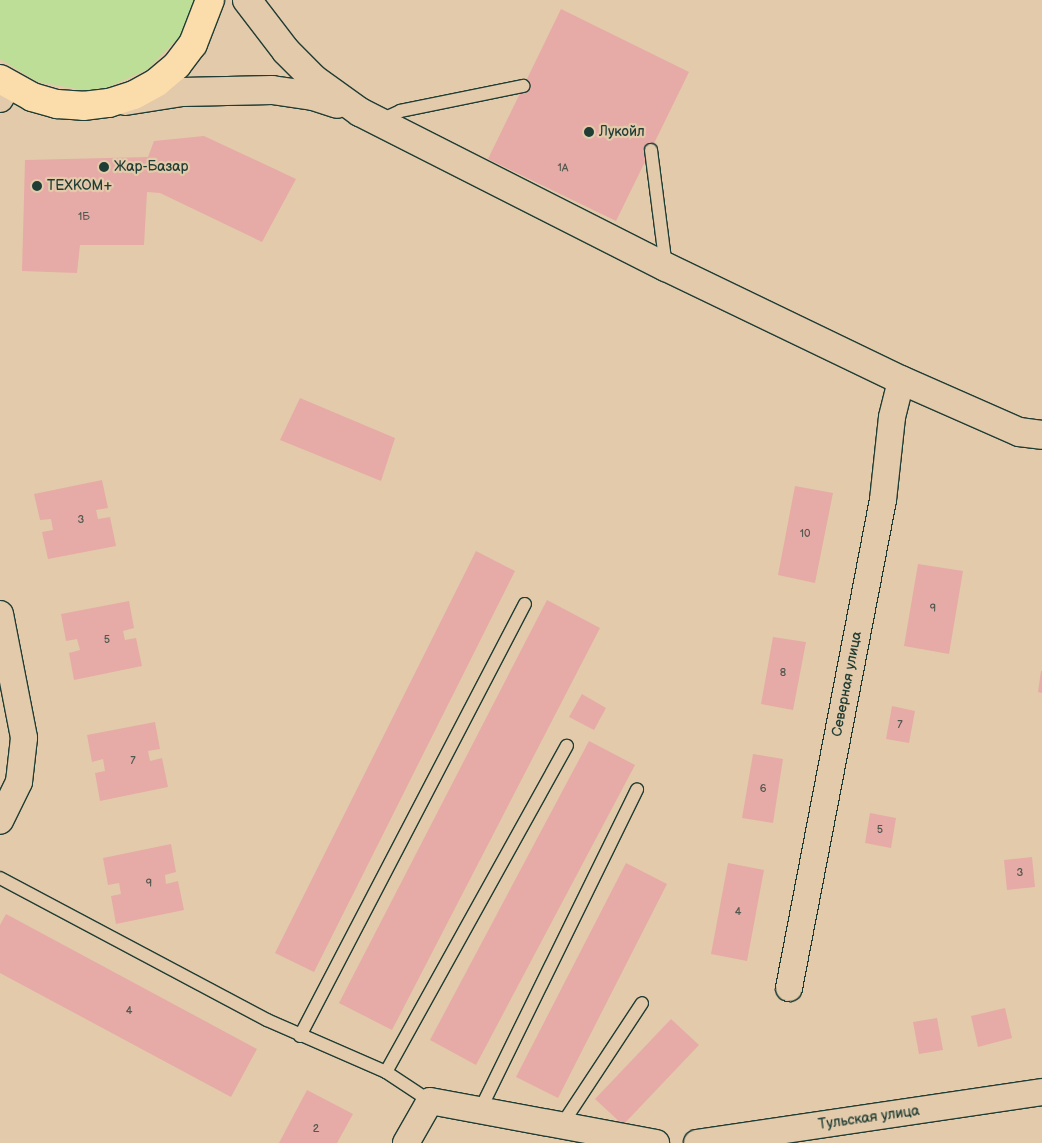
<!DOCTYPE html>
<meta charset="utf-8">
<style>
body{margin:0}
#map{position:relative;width:1042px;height:1143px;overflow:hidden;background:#e3caab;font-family:"Balsamiq Sans",sans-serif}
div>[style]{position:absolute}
.green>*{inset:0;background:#bcde97}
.building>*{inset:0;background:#e6aba6}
.roads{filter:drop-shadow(1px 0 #1f3d34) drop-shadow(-1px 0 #1f3d34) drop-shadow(0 1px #1f3d34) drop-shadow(0 -1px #1f3d34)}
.lane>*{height:12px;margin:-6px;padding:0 6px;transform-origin:6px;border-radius:6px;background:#e3caab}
.street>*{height:26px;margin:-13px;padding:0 13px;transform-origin:13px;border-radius:13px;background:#e3caab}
.secondary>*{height:28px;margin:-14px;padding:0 14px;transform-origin:14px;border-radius:14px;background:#e3caab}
.primary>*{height:28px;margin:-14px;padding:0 14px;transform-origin:14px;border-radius:14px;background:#fbddab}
.dots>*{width:14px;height:14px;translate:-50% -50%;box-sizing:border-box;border:2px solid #e3caab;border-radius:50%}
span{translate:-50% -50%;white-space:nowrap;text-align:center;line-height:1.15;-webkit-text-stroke:4.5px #e3caab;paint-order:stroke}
.number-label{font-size:11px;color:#515850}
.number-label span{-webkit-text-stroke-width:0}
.poi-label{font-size:14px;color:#1f3d34}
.left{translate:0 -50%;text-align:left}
.street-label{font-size:14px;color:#1f3d34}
</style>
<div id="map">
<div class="green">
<div style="clip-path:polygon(0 0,194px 0,180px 36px,148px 69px,106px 88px,83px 90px,38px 82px,0 59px)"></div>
</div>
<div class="building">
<div style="clip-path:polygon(561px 9px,689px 72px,616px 221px,488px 159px)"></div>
<div style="clip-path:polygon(204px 136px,296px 179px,262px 242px,160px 193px,147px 192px,144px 245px,80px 245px,77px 273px,22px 271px,25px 160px,148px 157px,154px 141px)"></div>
<div style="clip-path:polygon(300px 398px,395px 438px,381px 481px,280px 440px)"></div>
<div style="clip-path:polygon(102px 480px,108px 508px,96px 510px,98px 519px,110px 517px,116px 546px,48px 559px,42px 532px,53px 530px,51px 519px,40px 520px,34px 494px)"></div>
<div style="clip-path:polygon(795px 486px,833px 493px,815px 583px,778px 575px)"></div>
<div style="clip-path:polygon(476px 551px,515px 571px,314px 972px,275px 953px)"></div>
<div style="clip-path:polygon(918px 564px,963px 571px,949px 654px,904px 646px)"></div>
<div style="clip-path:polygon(547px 600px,600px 628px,392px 1030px,339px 1003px)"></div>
<div style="clip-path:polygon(129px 601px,134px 628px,123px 631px,125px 640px,136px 638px,142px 666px,74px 680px,69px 653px,80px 650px,77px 639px,66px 641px,61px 614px)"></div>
<div style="clip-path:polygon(773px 637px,806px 642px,793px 710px,761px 704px)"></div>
<div style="clip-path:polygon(1041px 671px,1042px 671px,1042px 693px,1038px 692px)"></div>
<div style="clip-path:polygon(582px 694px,606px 708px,594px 730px,569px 717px)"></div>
<div style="clip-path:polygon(892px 706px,915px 711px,909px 743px,886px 739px)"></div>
<div style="clip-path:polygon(155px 722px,160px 749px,148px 751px,150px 761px,162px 758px,168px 787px,100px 801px,95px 773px,105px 771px,103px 759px,92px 762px,87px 735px)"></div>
<div style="clip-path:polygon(589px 741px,635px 765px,476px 1065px,430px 1040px)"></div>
<div style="clip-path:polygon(753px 754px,783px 759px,773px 823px,742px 818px)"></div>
<div style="clip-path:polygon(870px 813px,896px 818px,891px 848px,865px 843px)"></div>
<div style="clip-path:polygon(171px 844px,176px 872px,165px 875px,166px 884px,178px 881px,184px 910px,116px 924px,111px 896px,121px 894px,119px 883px,108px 885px,103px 858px)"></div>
<div style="clip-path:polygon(1032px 857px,1035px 887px,1007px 890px,1004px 860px)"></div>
<div style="clip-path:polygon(626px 863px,667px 884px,558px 1098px,516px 1077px)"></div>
<div style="clip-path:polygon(728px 863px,764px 870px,747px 961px,711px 954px)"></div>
<div style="clip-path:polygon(6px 914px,257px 1049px,231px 1097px,0 973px,0 925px)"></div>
<div style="clip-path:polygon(1005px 1008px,1012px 1038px,978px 1047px,971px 1016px)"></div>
<div style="clip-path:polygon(937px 1018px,943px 1050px,919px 1054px,913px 1022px)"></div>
<div style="clip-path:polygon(671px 1019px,699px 1045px,623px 1125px,595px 1099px)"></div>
<div style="clip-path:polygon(307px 1090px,353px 1114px,337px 1143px,279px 1143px)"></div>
</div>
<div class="roads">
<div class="lane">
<div style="left:381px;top:120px;width:21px;rotate:-25deg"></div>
<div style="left:400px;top:111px;width:126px;rotate:-11.5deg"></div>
<div style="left:651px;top:150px;width:118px;rotate:82.7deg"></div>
<div style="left:0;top:878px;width:302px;rotate:28deg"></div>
<div style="left:267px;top:1020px;width:130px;rotate:23.6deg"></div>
<div style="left:386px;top:1072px;width:53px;rotate:33.4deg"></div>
<div style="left:300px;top:1036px;width:487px;rotate:-62.5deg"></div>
<div style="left:386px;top:1072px;width:373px;rotate:-61deg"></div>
<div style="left:480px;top:1110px;width:357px;rotate:-63.9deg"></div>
<div style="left:561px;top:1126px;width:147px;rotate:-56.6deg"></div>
</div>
<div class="street">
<div style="left:0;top:99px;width:16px;rotate:-60deg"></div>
<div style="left:0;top:614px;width:126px;rotate:79deg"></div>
<div style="left:24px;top:738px;width:44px;rotate:96.5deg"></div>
<div style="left:19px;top:782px;width:43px;rotate:116deg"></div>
<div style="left:789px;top:988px;width:497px;rotate:-79.1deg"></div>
<div style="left:883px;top:500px;width:83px;rotate:-83.8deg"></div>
<div style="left:892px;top:417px;width:38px;rotate:-76deg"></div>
<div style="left:406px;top:1143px;width:48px;rotate:-60.3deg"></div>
<div style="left:430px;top:1101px;width:230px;rotate:10.5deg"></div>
<div style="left:697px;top:1143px;width:349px;rotate:-8.4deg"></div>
</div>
<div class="secondary">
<div style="left:247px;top:0;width:64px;rotate:52.6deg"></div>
<div style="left:286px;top:51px;width:40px;rotate:45deg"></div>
<div style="left:314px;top:79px;width:57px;rotate:35.7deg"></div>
<div style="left:360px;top:112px;width:343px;rotate:26.9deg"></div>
<div style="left:666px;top:267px;width:261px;rotate:25.7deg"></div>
<div style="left:901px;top:380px;width:129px;rotate:23.8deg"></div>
<div style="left:1019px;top:432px;width:23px;rotate:7deg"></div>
<div style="left:125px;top:101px;width:58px;rotate:-9deg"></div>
<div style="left:182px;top:92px;width:90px;rotate:-1.3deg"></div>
<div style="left:272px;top:90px;width:41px;rotate:8.3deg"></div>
<div style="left:313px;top:96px;width:25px;rotate:18deg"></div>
</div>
<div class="primary">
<div style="left:0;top:79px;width:37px;rotate:29deg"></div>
<div style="left:32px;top:97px;width:26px;rotate:16deg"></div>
<div style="left:57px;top:104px;width:26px;rotate:4deg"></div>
<div style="left:83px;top:106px;width:26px;rotate:-7deg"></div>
<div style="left:109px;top:103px;width:26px;rotate:-18deg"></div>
<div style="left:134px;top:95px;width:26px;rotate:-29deg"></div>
<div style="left:157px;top:82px;width:26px;rotate:-40deg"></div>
<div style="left:177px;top:65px;width:26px;rotate:-53deg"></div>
<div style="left:193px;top:44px;width:47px;rotate:-68.9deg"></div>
</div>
</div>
<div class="dots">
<div style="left:589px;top:132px;background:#1f3d34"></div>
<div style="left:104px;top:167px;background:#1f3d34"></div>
<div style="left:37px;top:186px;background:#1f3d34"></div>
</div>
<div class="number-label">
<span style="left:563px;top:168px">1А</span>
<span style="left:84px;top:217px">1Б</span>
<span style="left:81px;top:520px">3</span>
<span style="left:805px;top:534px">10</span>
<span style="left:933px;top:609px">9</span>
<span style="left:107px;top:640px">5</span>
<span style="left:783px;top:673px">8</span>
<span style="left:900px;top:725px">7</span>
<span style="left:133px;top:761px">7</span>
<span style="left:763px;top:789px">6</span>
<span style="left:880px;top:830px">5</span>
<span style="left:1020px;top:873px">3</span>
<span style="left:149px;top:884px">9</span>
<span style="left:738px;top:912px">4</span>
<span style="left:129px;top:1011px">4</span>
<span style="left:316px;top:1129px">2</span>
</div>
<div class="poi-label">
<span class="left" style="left:599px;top:132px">Лукойл</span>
<span class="left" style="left:114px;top:167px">Жар-Базар</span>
<span class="left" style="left:47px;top:186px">ТЕХКОМ+</span>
</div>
<div class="street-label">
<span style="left:847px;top:684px;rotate:-79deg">Северная улица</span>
<span style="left:869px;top:1118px;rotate:-8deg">Тульская улица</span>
</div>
</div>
